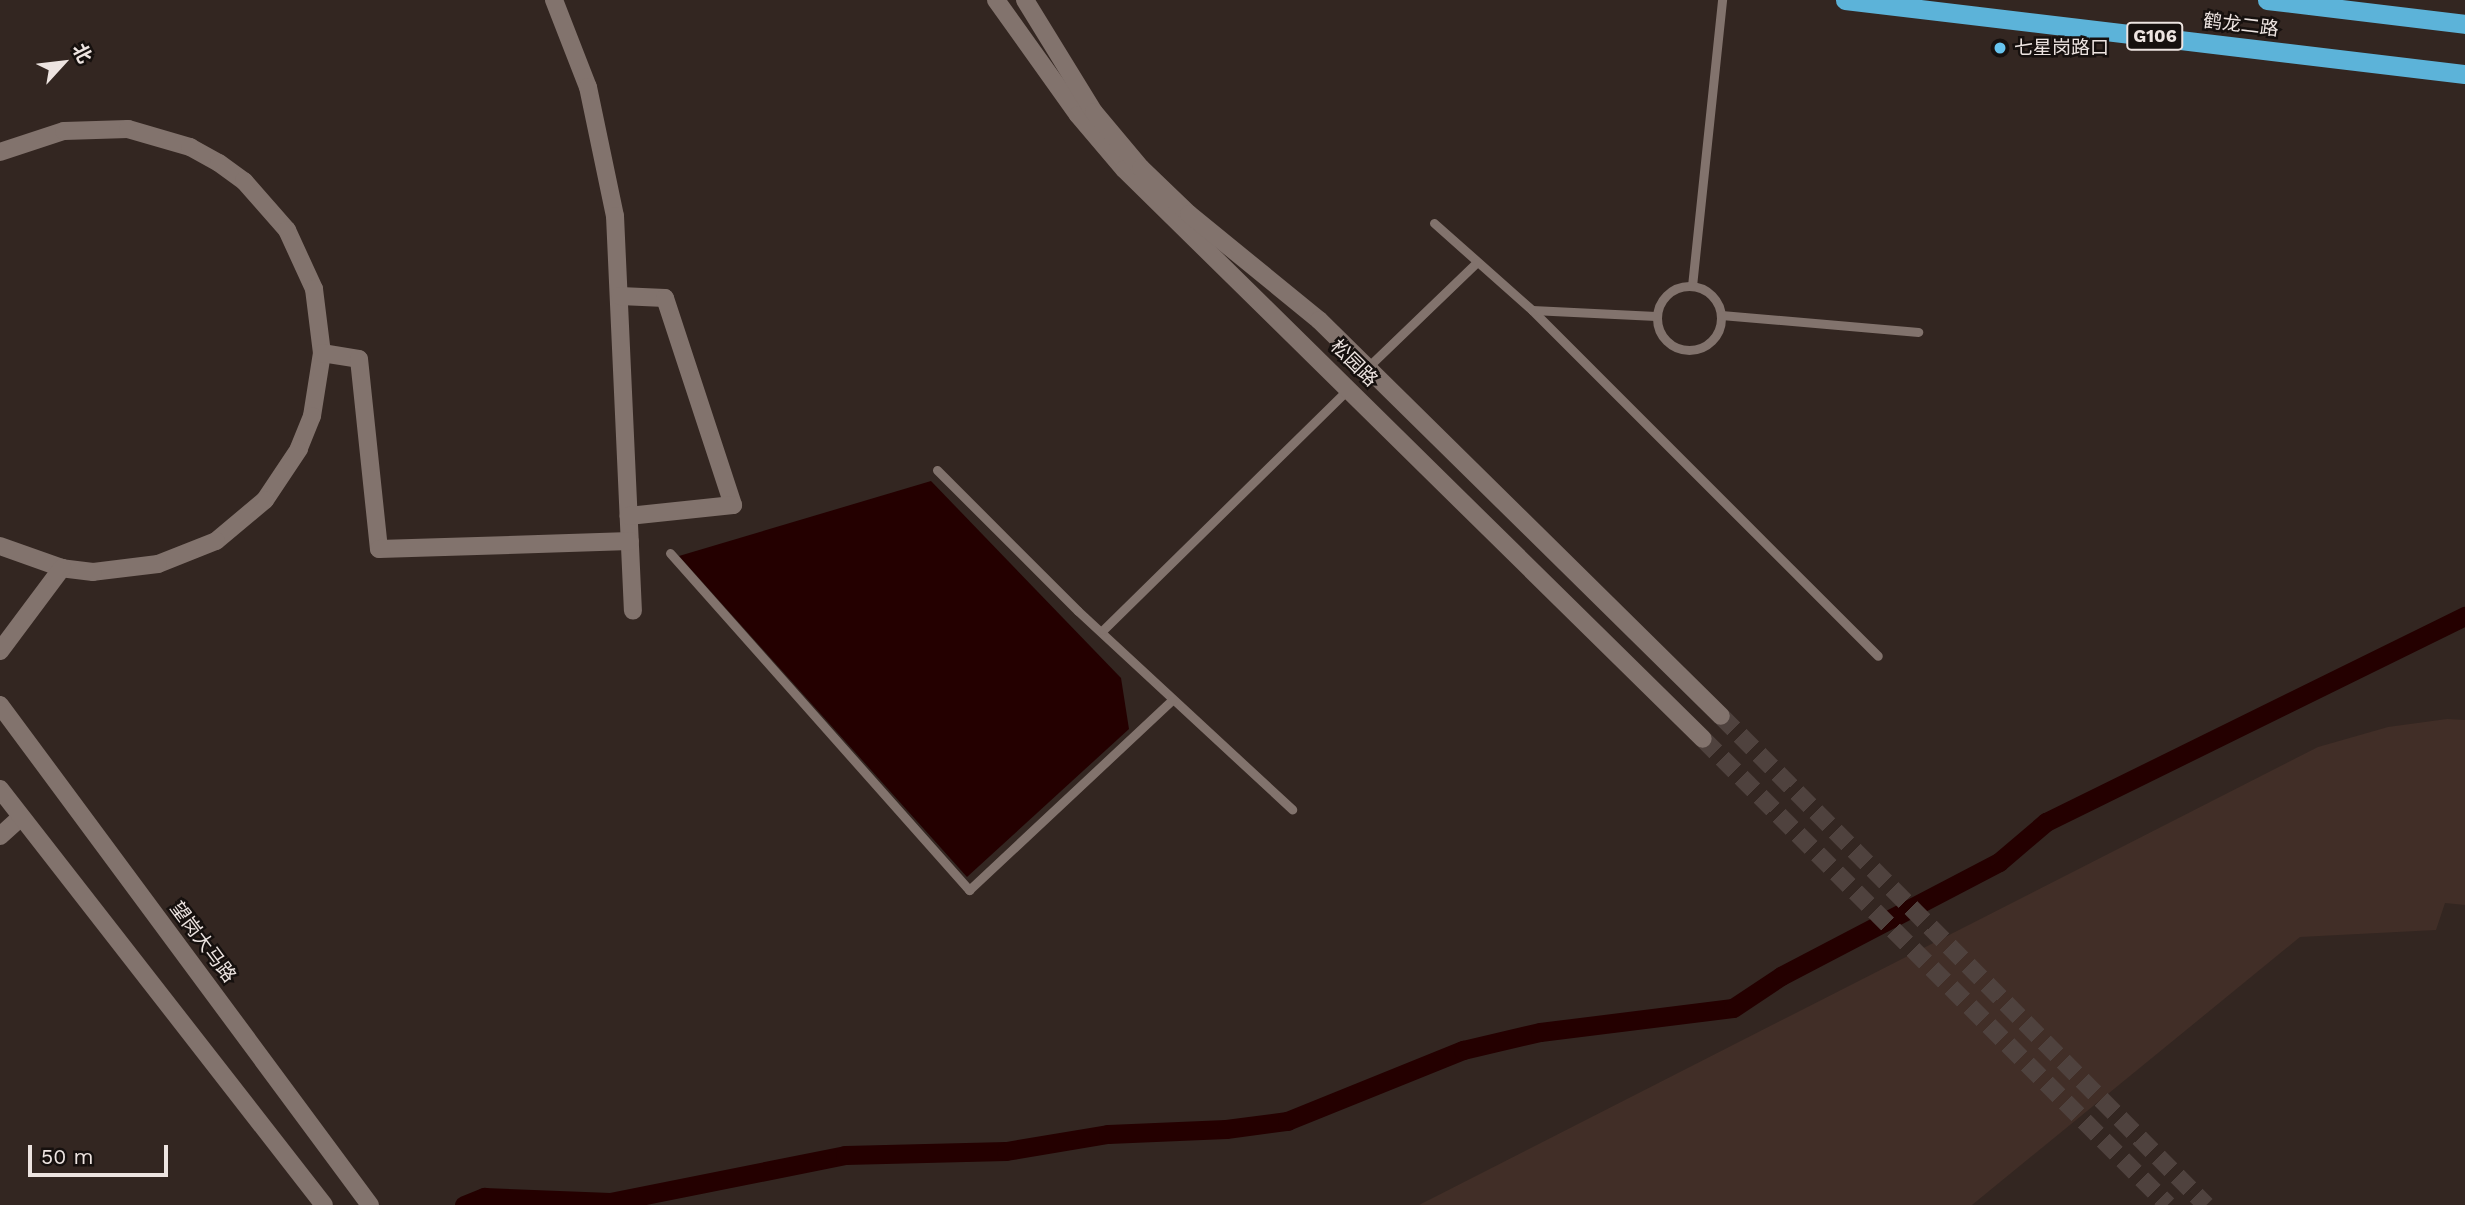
<!DOCTYPE html>
<meta charset="utf-8">
<style>
body{margin:0}
#map{position:relative;width:2465px;height:1205px;overflow:hidden;background:#332621;font-family:"Work Sans","Noto Sans SC",sans-serif}
div>[style]{position:absolute}
.built>*{inset:0;background:#412e27}
.water>*{inset:0;background:#240000}
.canal>*{height:19px;margin:-9.5px;padding:0 9.5px;transform-origin:9.5px;border-radius:9.5px;background:#240000}
.tertiary-tunnel>*{height:18px;margin-top:-9px;transform-origin:0;background:repeating-linear-gradient(90deg,#4f423e 0 18px,transparent 0 27px)}
.service>*{height:9px;margin:-4.5px;padding:0 4.5px;transform-origin:4.5px;border-radius:4.5px;background:#82736d}
.service>.ring{margin:-4.5px;padding:0;box-sizing:content-box;background:none;border:9px solid #82736d;border-radius:50%}
.minor>*{height:18px;margin:-9px;padding:0 9px;transform-origin:9px;border-radius:9px;background:#82736d}
.tertiary>*{height:18px;margin:-9px;padding:0 9px;transform-origin:9px;border-radius:9px;background:#82736d}
.trunk>*{height:19px;margin:-9.5px;padding:0 9.5px;transform-origin:9.5px;border-radius:9.5px;background:#5cb3d9}
.dots>*{width:19px;height:19px;translate:-50% -50%;box-sizing:border-box;border:4px solid #16100e;border-radius:50%}
span{translate:-50% -50%;white-space:nowrap;text-align:center;line-height:1.15;-webkit-text-stroke:5px #16100e;paint-order:stroke}
.shield-label span{padding:2px 5px;background:#16100e;border:2px solid;border-radius:5px;-webkit-text-stroke-width:0}
.shield-label{font-size:18px;color:#ede4e1;font-weight:700}
.street-label{font-size:19px;color:#ede4e1}
.poi-label{font-size:19px;color:#ede4e1}
.left{translate:0 -50%;text-align:left}
.north{position:absolute;left:28px;top:28px;width:70px;height:70px;-webkit-text-stroke:5px #16100e;paint-order:stroke;rotate:63deg;font-size:19px;font-weight:700;line-height:28px;text-align:center;color:#ede4e1}
.north::after{content:'';display:block;margin:auto;width:24px;height:32px;background:#ede4e1;clip-path:polygon(50% 0,100% 100%,50% 72%,0 100%)}
.scale{position:absolute;left:28px;top:1145px;width:140px;height:32px;box-sizing:border-box;border:4px solid #ede4e1;border-top:0;padding-left:9px;font-size:21px;line-height:24px;white-space:nowrap;color:#ede4e1;-webkit-text-stroke:5px #16100e;paint-order:stroke}
</style>
<div id="map">
<div class="built">
<div style="clip-path:polygon(2447px 719px,2465px 720px,2465px 905px,2445px 903px,2436px 930px,2300px 937px,1972px 1205px,1419px 1205px,2318px 747px,2388px 727px)"></div>
</div>
<div class="water">
<div style="clip-path:polygon(931px 481px,1121px 678px,1129px 729px,967px 877px,679px 556px)"></div>
</div>
<div class="canal">
<div style="left:464px;top:1205px;width:22px;rotate:-22deg"></div>
<div style="left:484px;top:1197px;width:126px;rotate:2.3deg"></div>
<div style="left:610px;top:1202px;width:240px;rotate:-11.3deg"></div>
<div style="left:845px;top:1155px;width:161px;rotate:-1.4deg"></div>
<div style="left:1006px;top:1151px;width:103px;rotate:-9.5deg"></div>
<div style="left:1108px;top:1134px;width:118px;rotate:-2.4deg"></div>
<div style="left:1226px;top:1129px;width:62px;rotate:-7.5deg"></div>
<div style="left:1287px;top:1121px;width:190px;rotate:-22deg"></div>
<div style="left:1463px;top:1050px;width:79px;rotate:-13.2deg"></div>
<div style="left:1540px;top:1032px;width:194px;rotate:-7.1deg"></div>
<div style="left:1733px;top:1008px;width:58px;rotate:-33.7deg"></div>
<div style="left:1781px;top:976px;width:246px;rotate:-27.6deg"></div>
<div style="left:1999px;top:862px;width:62px;rotate:-40.4deg"></div>
<div style="left:2046px;top:822px;width:467px;rotate:-26.2deg"></div>
</div>
<div class="tertiary-tunnel">
<div style="left:1721px;top:716px;width:689px;rotate:45.24deg"></div>
<div style="left:1703px;top:739px;width:658px;rotate:45.06deg"></div>
</div>
<div class="service">
<div style="left:1434px;top:223px;width:131px;rotate:41.6deg"></div>
<div style="left:1532px;top:310px;width:489px;rotate:45deg"></div>
<div class="ring" style="left:1657px;top:286px;width:55px;height:55px"></div>
<div style="left:1692px;top:286px;width:288px;rotate:-84deg"></div>
<div style="left:1532px;top:310px;width:124px;rotate:2.8deg"></div>
<div style="left:1721px;top:315px;width:198px;rotate:4.9deg"></div>
<div style="left:1368px;top:367px;width:151px;rotate:-43.9deg"></div>
<div style="left:937px;top:470px;width:199px;rotate:45deg"></div>
<div style="left:1078px;top:611px;width:292px;rotate:42.8deg"></div>
<div style="left:670px;top:553px;width:451px;rotate:48.4deg"></div>
<div style="left:969px;top:890px;width:278px;rotate:-43.1deg"></div>
<div style="left:1103px;top:630px;width:345px;rotate:-44.5deg"></div>
</div>
<div class="minor">
<div style="left:554px;top:0;width:93px;rotate:68.7deg"></div>
<div style="left:588px;top:87px;width:132px;rotate:78.2deg"></div>
<div style="left:615px;top:216px;width:395px;rotate:87.4deg"></div>
<div style="left:0;top:152px;width:67px;rotate:-18.2deg"></div>
<div style="left:64px;top:131px;width:64px;rotate:-1.8deg"></div>
<div style="left:128px;top:129px;width:65px;rotate:16.2deg"></div>
<div style="left:190px;top:147px;width:33px;rotate:29deg"></div>
<div style="left:219px;top:163px;width:31px;rotate:36deg"></div>
<div style="left:244px;top:181px;width:65px;rotate:48.7deg"></div>
<div style="left:287px;top:230px;width:65px;rotate:65.4deg"></div>
<div style="left:314px;top:289px;width:64px;rotate:82.9deg"></div>
<div style="left:322px;top:353px;width:64px;rotate:99deg"></div>
<div style="left:312px;top:416px;width:35px;rotate:112deg"></div>
<div style="left:299px;top:449px;width:61px;rotate:123.7deg"></div>
<div style="left:265px;top:500px;width:64px;rotate:140.1deg"></div>
<div style="left:216px;top:541px;width:62px;rotate:158.4deg"></div>
<div style="left:158px;top:564px;width:65px;rotate:173deg"></div>
<div style="left:93px;top:572px;width:31px;rotate:-173deg"></div>
<div style="left:62px;top:568px;width:66px;rotate:-160.5deg"></div>
<div style="left:620px;top:296px;width:45px;rotate:2.5deg"></div>
<div style="left:665px;top:298px;width:218px;rotate:71.8deg"></div>
<div style="left:733px;top:505px;width:105px;rotate:174deg"></div>
<div style="left:322px;top:353px;width:37px;rotate:9deg"></div>
<div style="left:359px;top:359px;width:191px;rotate:84deg"></div>
<div style="left:379px;top:549px;width:251px;rotate:-1.8deg"></div>
<div style="left:0;top:651px;width:104px;rotate:-53.2deg"></div>
<div style="left:0;top:836px;width:28px;rotate:-42deg"></div>
</div>
<div class="tertiary">
<div style="left:996px;top:0;width:141px;rotate:54.5deg"></div>
<div style="left:1078px;top:115px;width:71px;rotate:49.6deg"></div>
<div style="left:1124px;top:169px;width:812px;rotate:44.55deg"></div>
<div style="left:1025px;top:0;width:132px;rotate:58.4deg"></div>
<div style="left:1094px;top:112px;width:73px;rotate:50deg"></div>
<div style="left:1141px;top:168px;width:66px;rotate:43.8deg"></div>
<div style="left:1189px;top:214px;width:168px;rotate:39.2deg"></div>
<div style="left:1319px;top:320px;width:564px;rotate:44.57deg"></div>
<div style="left:0;top:705px;width:622px;rotate:53.5deg"></div>
<div style="left:0;top:789px;width:527px;rotate:52.09deg"></div>
</div>
<div class="trunk">
<div style="left:1845px;top:0;width:624px;rotate:6.81deg"></div>
<div style="left:2267px;top:0;width:199px;rotate:6.9deg"></div>
</div>
<div class="dots">
<div style="left:2000px;top:48px;background:#67c4ef"></div>
</div>
<div class="shield-label">
<span style="left:2155px;top:36px">G106</span>
</div>
<div class="street-label">
<span style="left:2241px;top:25px;rotate:7deg">鹤龙二路</span>
<span style="left:1354px;top:363px;rotate:45deg">松园路</span>
<span style="left:203px;top:942px;rotate:53deg">望岗大马路</span>
</div>
<div class="poi-label">
<span class="left" style="left:2014px;top:48px">七星岗路口</span>
</div>
<div class="north">北</div>
<div class="scale">50 m</div>
</div>
